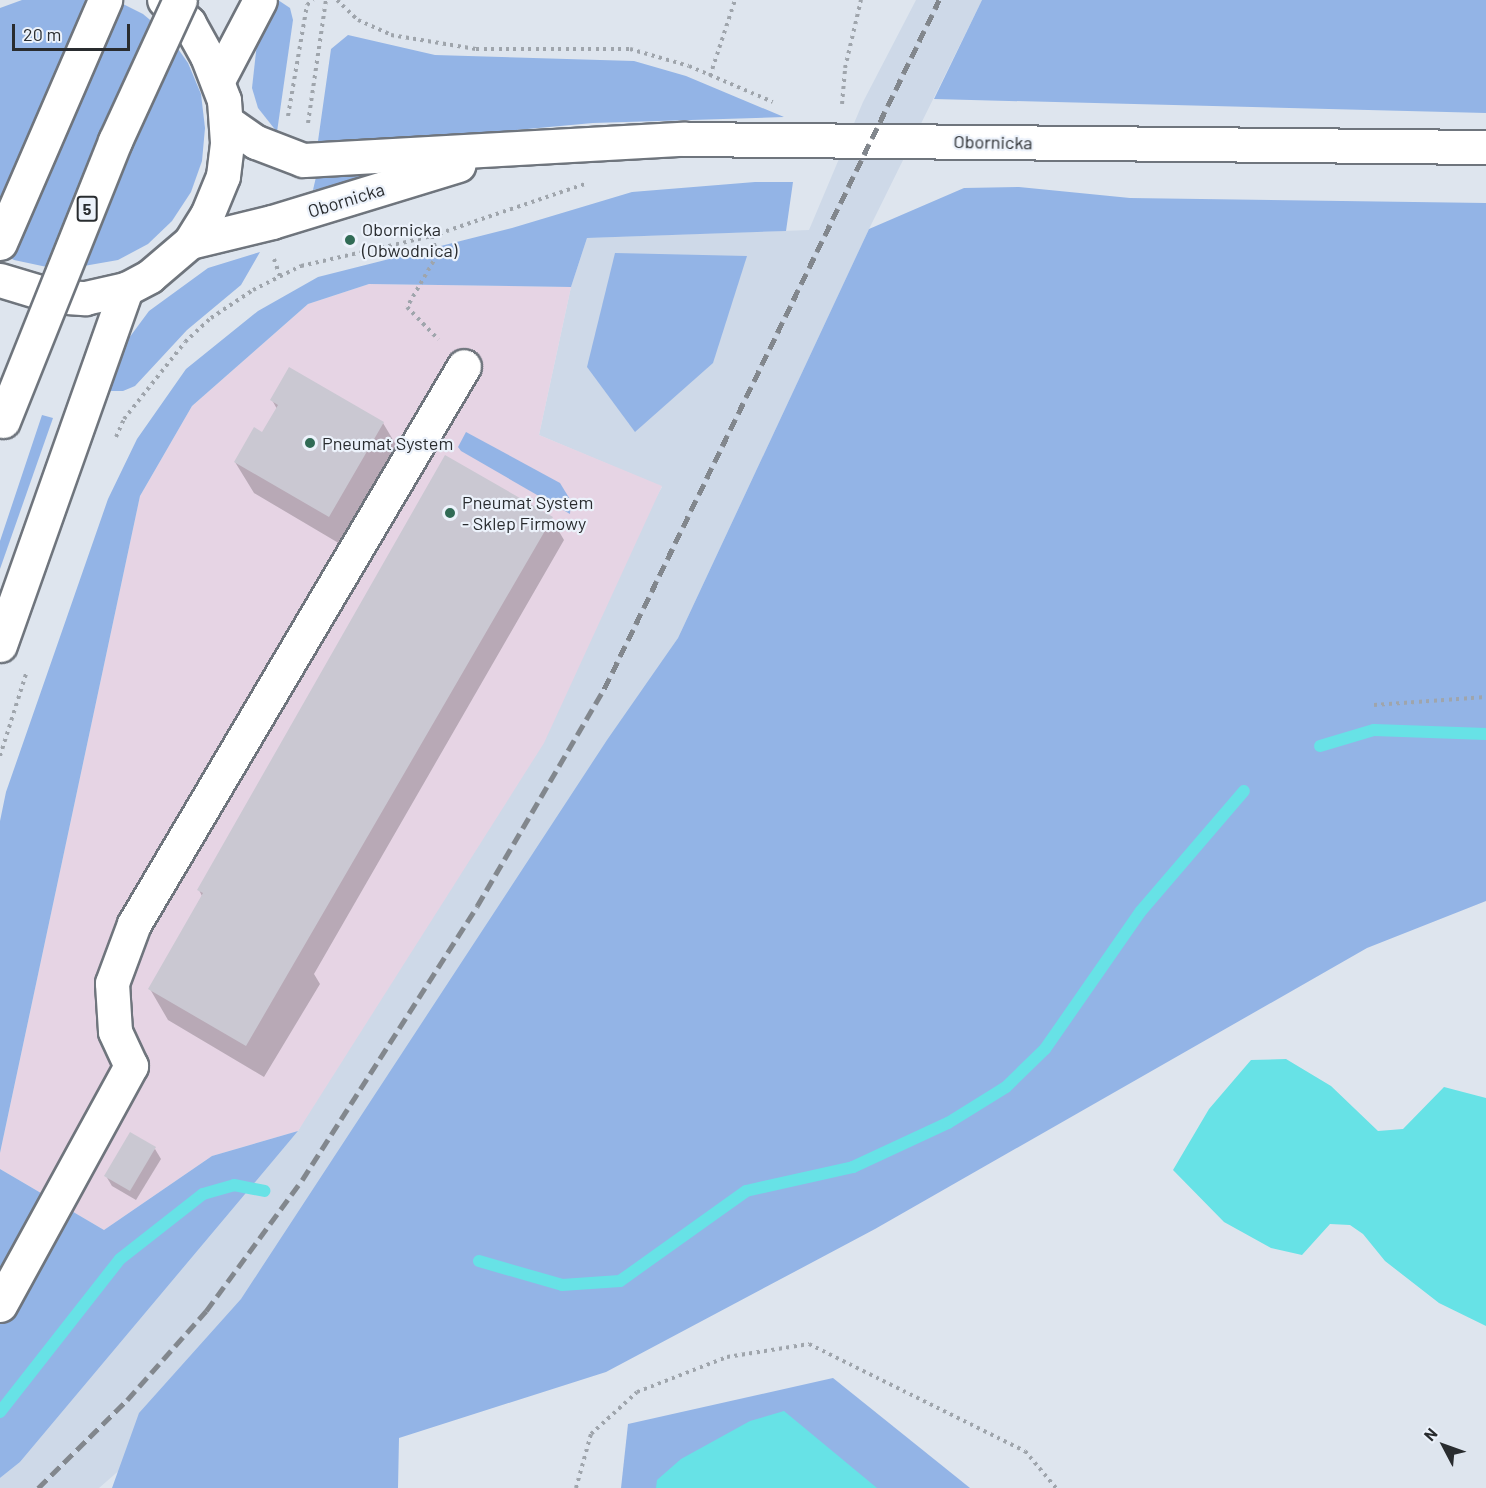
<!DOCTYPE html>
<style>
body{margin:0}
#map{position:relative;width:1486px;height:1488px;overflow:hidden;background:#dee5ee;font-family:Barlow,sans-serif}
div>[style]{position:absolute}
.built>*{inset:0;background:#ced9e8}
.industrial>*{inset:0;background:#e6d4e4}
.green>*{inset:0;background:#93b4e6}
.water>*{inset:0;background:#67e2e6}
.shadow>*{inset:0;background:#0003}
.stream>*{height:12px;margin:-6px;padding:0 6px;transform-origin:6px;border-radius:6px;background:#67e2e6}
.building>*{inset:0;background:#cac8d2}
.path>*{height:4px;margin-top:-2px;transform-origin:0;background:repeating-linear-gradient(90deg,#9fa5ac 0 3px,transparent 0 7.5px)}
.roads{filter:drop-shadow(2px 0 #6f757d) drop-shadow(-2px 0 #6f757d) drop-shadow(0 2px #6f757d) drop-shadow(0 -2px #6f757d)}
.minor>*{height:33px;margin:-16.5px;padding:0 16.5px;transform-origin:16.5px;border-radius:16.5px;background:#fff}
.major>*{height:33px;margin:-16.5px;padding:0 16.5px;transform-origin:16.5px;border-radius:16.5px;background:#fff}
.rail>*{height:4.5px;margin-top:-2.25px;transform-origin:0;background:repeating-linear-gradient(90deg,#82878d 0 12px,transparent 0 18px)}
.bridges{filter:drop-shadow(2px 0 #6f757d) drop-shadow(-2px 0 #6f757d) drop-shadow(0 2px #6f757d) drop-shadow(0 -2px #6f757d)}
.major-bridge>*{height:33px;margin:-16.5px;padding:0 16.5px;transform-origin:16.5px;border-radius:16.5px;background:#fff}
.dots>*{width:16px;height:16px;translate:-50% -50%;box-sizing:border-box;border:3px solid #ecf2fb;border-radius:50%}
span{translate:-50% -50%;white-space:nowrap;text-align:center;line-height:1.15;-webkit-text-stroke:4.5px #ecf2fb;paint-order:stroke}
.shield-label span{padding:2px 4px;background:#ecf2fb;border:2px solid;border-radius:4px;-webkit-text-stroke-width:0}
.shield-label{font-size:16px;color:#292c2f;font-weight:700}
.street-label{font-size:18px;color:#292c2f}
.poi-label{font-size:18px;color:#292c2f}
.left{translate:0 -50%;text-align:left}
.north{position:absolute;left:1414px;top:1416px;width:60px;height:60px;-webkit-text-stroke:4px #ecf2fb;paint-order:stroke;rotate:311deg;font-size:16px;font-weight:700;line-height:24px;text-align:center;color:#292c2f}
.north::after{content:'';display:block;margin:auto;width:21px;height:27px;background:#292c2f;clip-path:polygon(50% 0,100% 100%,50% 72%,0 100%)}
.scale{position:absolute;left:12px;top:24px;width:118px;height:27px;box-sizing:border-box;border:3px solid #292c2f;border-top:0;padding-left:8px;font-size:18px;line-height:21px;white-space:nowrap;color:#292c2f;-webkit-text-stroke:4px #ecf2fb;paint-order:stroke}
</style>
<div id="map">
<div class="built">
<div style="clip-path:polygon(916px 0,982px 0,869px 229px,678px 638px,176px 1421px,99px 1488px,0 1488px,0 1478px,20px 1462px,298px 1131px,662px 487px,539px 435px,571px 287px,587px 238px,809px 230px,863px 102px)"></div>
</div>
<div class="industrial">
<div style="clip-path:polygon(369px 284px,571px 287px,539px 435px,662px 486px,544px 743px,298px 1131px,212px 1156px,104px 1230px,0 1169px,0 1153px,140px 496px,192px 406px,308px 304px)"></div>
</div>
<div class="green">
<div style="clip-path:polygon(22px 0,115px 0,143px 14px,169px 36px,188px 63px,201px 94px,205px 128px,202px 161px,191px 192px,172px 221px,148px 244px,118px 260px,61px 270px,14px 260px,0 252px,0 8px)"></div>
<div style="clip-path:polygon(278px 0,290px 8px,293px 20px,277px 132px,258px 108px,252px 88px,257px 43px)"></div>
<div style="clip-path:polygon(982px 0,1486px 0,1486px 113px,934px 99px)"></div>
<div style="clip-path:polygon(348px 35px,435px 55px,634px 61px,686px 76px,784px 117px,593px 123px,317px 148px,331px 49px)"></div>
<div style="clip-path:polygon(370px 171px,370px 177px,313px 190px,316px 177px)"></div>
<div style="clip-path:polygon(755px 182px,793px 182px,786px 231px,587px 238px,571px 287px,369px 284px,308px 304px,192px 406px,140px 496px,0 1153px,0 821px,6px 792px,108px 499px,137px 439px,186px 369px,258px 311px,318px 277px,512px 228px,632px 192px)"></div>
<div style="clip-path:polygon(1019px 187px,1130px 198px,1486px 203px,1486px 901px,1367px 948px,875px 1229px,606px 1372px,399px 1438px,398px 1488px,112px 1488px,139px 1413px,241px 1299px,607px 740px,678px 638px,869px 229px,964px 188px)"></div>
<div style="clip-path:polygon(260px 252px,241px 285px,187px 330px,135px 386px,123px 391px,109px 391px,129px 338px,149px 311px,208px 268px)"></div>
<div style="clip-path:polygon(615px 253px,747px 256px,713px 363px,635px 432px,587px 367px)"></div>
<div style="clip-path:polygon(42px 415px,53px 418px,0 569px,0 541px)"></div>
<div style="clip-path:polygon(466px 432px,560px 483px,571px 501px,570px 514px,461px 451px,458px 447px)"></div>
<div style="clip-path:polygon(298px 1131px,20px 1462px,0 1478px,0 1169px,104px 1230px,212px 1156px)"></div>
<div style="clip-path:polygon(833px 1378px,970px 1488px,621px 1488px,628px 1424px)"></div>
</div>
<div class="water">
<div style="clip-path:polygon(1286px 1059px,1331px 1086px,1378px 1131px,1403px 1129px,1444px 1087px,1486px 1098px,1486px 1326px,1439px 1303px,1385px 1261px,1363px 1234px,1350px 1225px,1330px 1224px,1302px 1255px,1271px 1248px,1224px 1222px,1173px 1170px,1209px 1109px,1251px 1060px)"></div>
<div style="clip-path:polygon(784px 1411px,877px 1488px,656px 1488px,657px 1480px,681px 1459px,750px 1421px)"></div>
</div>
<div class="shadow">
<div style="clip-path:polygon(290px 369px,383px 423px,402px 455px,347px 548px,254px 493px,235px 462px,263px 434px,277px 409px,272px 400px)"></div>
<div style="clip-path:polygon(551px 518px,564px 540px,314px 974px,320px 984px,264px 1077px,168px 1020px,150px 989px,202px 896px,199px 890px)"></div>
<div style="clip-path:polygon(155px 1149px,161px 1159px,136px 1200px,112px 1186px,106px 1176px)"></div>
</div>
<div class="stream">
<div style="left:1320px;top:746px;width:56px;rotate:-16.5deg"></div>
<div style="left:1374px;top:730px;width:112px;rotate:2deg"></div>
<div style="left:479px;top:1261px;width:86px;rotate:16.1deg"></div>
<div style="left:562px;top:1285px;width:58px;rotate:-3.9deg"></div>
<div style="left:620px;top:1281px;width:155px;rotate:-35.5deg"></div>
<div style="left:746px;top:1191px;width:110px;rotate:-12.6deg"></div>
<div style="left:853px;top:1167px;width:105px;rotate:-24.9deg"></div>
<div style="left:948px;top:1123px;width:68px;rotate:-31.8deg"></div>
<div style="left:1006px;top:1087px;width:54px;rotate:-44.3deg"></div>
<div style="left:1045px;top:1049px;width:168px;rotate:-55.2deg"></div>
<div style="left:1141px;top:911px;width:158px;rotate:-49.4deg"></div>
<div style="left:0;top:1412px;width:194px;rotate:-51.9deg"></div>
<div style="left:120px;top:1259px;width:105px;rotate:-38.1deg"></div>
<div style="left:203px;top:1194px;width:32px;rotate:-16deg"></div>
<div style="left:234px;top:1185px;width:31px;rotate:11deg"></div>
</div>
<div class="building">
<div style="clip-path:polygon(289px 367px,384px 422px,329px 517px,234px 462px,254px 427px,262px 432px,278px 405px,270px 400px)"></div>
<div style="clip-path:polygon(445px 455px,553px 517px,246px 1046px,148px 989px,203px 893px,197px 890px)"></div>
<div style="clip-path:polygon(130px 1132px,156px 1147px,130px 1191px,104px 1176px)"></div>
</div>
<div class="path">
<div style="left:337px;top:0;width:29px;rotate:44deg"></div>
<div style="left:358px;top:20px;width:36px;rotate:24deg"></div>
<div style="left:391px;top:35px;width:86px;rotate:9.4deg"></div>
<div style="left:476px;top:49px;width:154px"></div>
<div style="left:630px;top:49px;width:61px;rotate:16.1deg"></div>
<div style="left:689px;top:66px;width:91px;rotate:23.2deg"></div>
<div style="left:710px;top:76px;width:80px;rotate:-71.8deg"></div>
<div style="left:842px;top:104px;width:36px;rotate:-85deg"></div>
<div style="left:845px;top:68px;width:70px;rotate:-76.8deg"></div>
<div style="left:288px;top:116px;width:113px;rotate:-80.3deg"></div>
<div style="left:307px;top:5px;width:8px;rotate:-40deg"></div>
<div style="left:308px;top:123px;width:124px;rotate:-81.7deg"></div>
<div style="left:432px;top:236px;width:20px;rotate:75deg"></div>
<div style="left:437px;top:255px;width:60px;rotate:120deg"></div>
<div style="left:407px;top:307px;width:45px;rotate:45.9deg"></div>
<div style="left:274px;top:259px;width:18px;rotate:71deg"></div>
<div style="left:116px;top:437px;width:20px;rotate:-66deg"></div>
<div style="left:124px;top:419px;width:98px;rotate:-51.6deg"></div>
<div style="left:185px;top:342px;width:35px;rotate:-43deg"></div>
<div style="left:211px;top:318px;width:50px;rotate:-33.7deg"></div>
<div style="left:253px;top:290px;width:54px;rotate:-26.6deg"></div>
<div style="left:301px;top:266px;width:134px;rotate:-12.9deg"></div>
<div style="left:432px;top:236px;width:162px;rotate:-18.8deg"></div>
<div style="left:1374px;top:705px;width:112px;rotate:-4.1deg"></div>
<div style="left:0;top:756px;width:89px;rotate:-72.4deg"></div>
<div style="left:576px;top:1488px;width:56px;rotate:-74.5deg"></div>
<div style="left:591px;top:1434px;width:62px;rotate:-42.4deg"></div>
<div style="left:637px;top:1392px;width:97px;rotate:-21.3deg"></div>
<div style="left:727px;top:1357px;width:83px;rotate:-9deg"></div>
<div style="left:809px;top:1344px;width:241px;rotate:26.4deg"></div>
<div style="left:1025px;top:1451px;width:48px;rotate:50deg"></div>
</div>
<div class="roads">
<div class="minor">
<div style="left:0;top:1305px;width:273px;rotate:-61.3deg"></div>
<div style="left:131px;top:1066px;width:38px;rotate:-115deg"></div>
<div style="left:115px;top:1031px;width:48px;rotate:-93.6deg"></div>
<div style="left:112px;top:983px;width:63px;rotate:-69.6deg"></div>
<div style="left:134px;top:924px;width:648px;rotate:-59.4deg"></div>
</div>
<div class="major">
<div style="left:218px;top:80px;width:90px;rotate:-62.3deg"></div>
<div style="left:227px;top:122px;width:35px;rotate:35deg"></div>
<div style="left:256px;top:142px;width:50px;rotate:21deg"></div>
<div style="left:303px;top:160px;width:381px;rotate:-3.2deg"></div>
<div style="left:683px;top:139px;width:803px;rotate:0.57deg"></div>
<div style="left:190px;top:242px;width:84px;rotate:-13.7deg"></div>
<div style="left:272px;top:222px;width:195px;rotate:-17deg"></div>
<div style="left:0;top:243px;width:265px;rotate:-66.6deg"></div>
<div style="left:0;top:280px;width:55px;rotate:16.8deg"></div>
<div style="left:53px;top:296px;width:32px;rotate:4deg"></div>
<div style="left:85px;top:298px;width:42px;rotate:-12.4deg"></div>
<div style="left:126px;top:289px;width:27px;rotate:-28deg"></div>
<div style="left:150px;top:276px;width:52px;rotate:-40.4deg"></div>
<div style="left:190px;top:242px;width:32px;rotate:-58deg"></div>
<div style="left:207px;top:215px;width:42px;rotate:-67.7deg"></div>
<div style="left:223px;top:176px;width:34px;rotate:-83deg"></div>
<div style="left:227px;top:142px;width:42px;rotate:-94.1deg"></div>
<div style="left:224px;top:100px;width:47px;rotate:-111.1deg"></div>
<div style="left:207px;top:56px;width:38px;rotate:-119deg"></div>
<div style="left:189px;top:23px;width:34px;rotate:-137deg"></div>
<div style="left:0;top:645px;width:378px;rotate:-70.5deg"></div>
</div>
</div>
<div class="rail">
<div style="left:38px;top:1488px;width:125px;rotate:-44.7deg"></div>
<div style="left:127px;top:1400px;width:119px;rotate:-48.4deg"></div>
<div style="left:206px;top:1311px;width:162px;rotate:-53.8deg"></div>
<div style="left:302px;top:1180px;width:325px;rotate:-57.4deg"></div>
<div style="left:477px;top:906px;width:251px;rotate:-59.7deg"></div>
<div style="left:604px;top:689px;width:766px;rotate:-64.07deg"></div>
</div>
<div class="bridges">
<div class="major-bridge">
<div style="left:3px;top:421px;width:302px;rotate:-68.2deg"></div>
<div style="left:115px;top:141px;width:155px;rotate:-65.3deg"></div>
</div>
</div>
<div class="dots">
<div style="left:350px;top:240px;background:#306b55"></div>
<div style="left:310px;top:443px;background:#306b55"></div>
<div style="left:450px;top:513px;background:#306b55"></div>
</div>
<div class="shield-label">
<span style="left:87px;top:209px">5</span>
</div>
<div class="street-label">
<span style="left:993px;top:142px;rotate:1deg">Obornicka</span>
<span style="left:346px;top:200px;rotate:-17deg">Obornicka</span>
</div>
<div class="poi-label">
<span class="left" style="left:362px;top:240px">Obornicka<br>(Obwodnica)</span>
<span class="left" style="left:322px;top:443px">Pneumat System</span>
<span class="left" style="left:462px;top:513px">Pneumat System<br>- Sklep Firmowy</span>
</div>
<div class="north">N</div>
<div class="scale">20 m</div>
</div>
